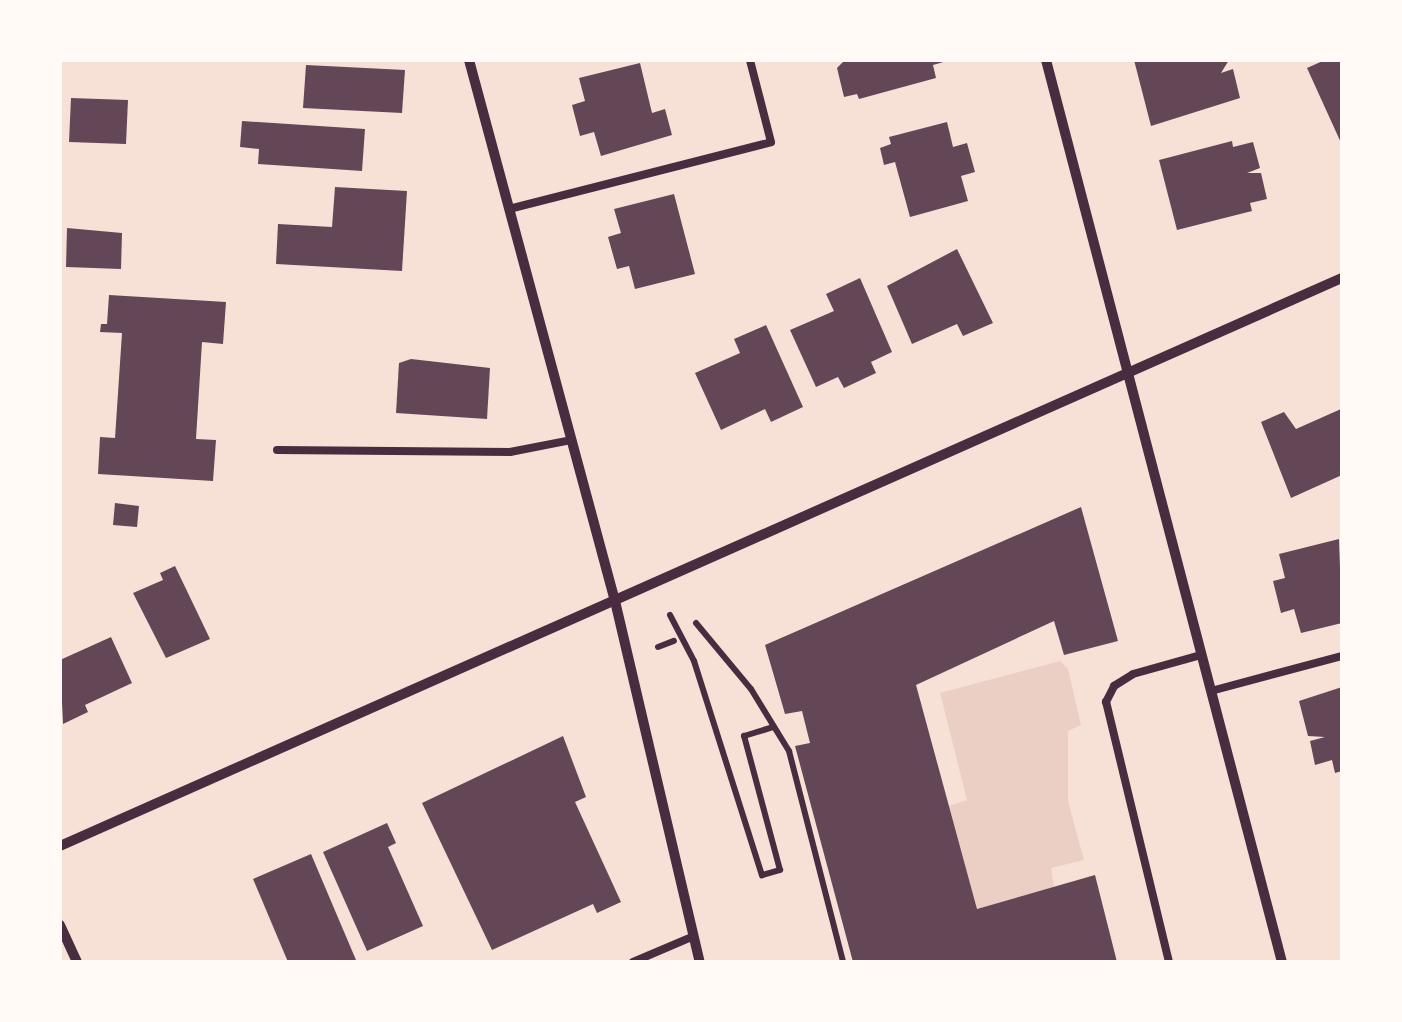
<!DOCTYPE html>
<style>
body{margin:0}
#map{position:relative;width:1402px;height:1022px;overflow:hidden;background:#f7e1d7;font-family:Signika,sans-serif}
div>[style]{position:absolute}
.green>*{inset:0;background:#ebcfc5}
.building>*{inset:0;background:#644757}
.path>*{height:6px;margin:-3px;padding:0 3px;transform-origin:3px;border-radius:3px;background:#4a2c40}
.service>*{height:8px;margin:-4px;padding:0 4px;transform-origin:4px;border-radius:4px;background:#4a2c40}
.minor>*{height:10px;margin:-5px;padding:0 5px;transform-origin:5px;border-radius:5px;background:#4a2c40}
span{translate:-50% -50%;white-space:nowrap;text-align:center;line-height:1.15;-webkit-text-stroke:8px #fffaf5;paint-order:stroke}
.frame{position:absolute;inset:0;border:62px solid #fffaf5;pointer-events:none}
</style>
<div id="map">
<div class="green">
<div style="clip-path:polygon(1060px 661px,1068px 669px,1081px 725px,1068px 731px,1068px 801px,1084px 860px,1051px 868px,1054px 887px,977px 909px,949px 806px,967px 800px,940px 693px)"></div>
</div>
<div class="building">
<div style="clip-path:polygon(845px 60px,946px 60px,947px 61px,933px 65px,936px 78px,859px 99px,857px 94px,844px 97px,837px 68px)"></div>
<div style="clip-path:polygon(1134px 60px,1229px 60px,1221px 73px,1233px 69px,1240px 98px,1151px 126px)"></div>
<div style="clip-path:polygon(1325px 60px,1342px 60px,1342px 145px,1307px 68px)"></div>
<div style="clip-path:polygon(640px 63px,652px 113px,665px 109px,672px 135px,601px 156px,594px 132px,580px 136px,572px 105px,585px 101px,579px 78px)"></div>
<div style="clip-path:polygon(306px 65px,405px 70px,402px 113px,303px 108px)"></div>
<div style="clip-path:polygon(71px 98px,128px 100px,126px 144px,69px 142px)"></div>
<div style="clip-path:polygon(242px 121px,365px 129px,362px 171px,258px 164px,259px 149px,240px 147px)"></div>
<div style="clip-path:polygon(947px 122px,953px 147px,967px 143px,975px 172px,961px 176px,968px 201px,910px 217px,895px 162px,884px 165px,880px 148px,891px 144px,889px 137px)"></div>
<div style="clip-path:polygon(1232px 141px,1233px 147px,1253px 142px,1260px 168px,1247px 173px,1261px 173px,1267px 199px,1250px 203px,1252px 211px,1177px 230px,1159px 160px)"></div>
<div style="clip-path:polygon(335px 187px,407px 191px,402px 271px,276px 264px,278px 224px,332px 227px)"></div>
<div style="clip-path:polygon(674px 194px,695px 274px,635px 289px,629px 266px,617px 269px,608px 237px,621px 233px,614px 209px)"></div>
<div style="clip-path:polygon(67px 228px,122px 233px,121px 269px,66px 267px)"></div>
<div style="clip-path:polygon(957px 249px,993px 323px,963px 336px,957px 324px,912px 344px,887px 286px)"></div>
<div style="clip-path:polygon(860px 278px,892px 352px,871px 362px,876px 373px,844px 388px,838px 377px,816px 387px,790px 330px,834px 311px,826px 294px)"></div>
<div style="clip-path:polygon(109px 295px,226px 302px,223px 344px,202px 342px,196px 439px,216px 440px,213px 481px,98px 474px,100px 437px,115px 438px,122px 333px,100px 332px,101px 324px,107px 324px)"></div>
<div style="clip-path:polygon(766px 325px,803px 407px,771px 422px,765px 409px,721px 430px,695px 373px,740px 353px,734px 339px)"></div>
<div style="clip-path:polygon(411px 359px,490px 368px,487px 419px,396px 413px,399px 363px)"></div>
<div style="clip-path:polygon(1341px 409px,1342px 475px,1291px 498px,1261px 422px,1284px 412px,1296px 429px)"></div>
<div style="clip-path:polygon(115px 503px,139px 506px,137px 527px,113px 525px)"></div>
<div style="clip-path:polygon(1081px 507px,1118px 641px,1064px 655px,1054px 621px,916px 685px,977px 909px,1095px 875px,1117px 962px,853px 962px,795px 746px,810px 743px,802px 711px,785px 714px,765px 645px)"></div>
<div style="clip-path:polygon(1339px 539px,1342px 623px,1301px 633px,1294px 609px,1281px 613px,1273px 581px,1285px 578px,1279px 554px)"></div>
<div style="clip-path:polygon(175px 566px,210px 639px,166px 658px,133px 593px,163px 580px,160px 573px)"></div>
<div style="clip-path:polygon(111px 637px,132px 683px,85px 705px,88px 712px,63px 724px,60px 660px)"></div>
<div style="clip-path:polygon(1342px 687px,1342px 771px,1335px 773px,1332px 760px,1315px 765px,1310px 741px,1325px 737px,1308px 736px,1299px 701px)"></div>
<div style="clip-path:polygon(563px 736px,586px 797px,575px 802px,621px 902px,597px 913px,593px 904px,492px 950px,422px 803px)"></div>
<div style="clip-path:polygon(387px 823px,396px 843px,388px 847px,423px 926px,367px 951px,323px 852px)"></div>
<div style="clip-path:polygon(311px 854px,356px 960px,351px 962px,288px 962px,253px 879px)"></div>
</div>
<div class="path">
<div style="left:670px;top:615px;width:52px;rotate:62.4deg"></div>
<div style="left:694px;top:661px;width:225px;rotate:72.4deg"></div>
<div style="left:762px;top:875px;width:19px;rotate:-16deg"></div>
<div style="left:780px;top:870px;width:139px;rotate:-105deg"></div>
<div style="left:744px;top:736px;width:31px;rotate:-17deg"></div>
<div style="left:696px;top:623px;width:86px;rotate:50.2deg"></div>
<div style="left:751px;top:689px;width:73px;rotate:58.5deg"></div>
<div style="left:789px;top:751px;width:218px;rotate:75.6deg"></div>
<div style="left:658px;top:647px;width:17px;rotate:-21deg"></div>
</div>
<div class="service">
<div style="left:509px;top:209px;width:270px;rotate:-14.3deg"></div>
<div style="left:771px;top:142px;width:85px;rotate:-104.4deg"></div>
<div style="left:277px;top:450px;width:233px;rotate:0.5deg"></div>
<div style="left:510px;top:452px;width:62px;rotate:-11.1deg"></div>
<div style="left:1211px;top:691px;width:136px;rotate:-15deg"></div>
<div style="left:633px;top:962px;width:66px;rotate:-23.1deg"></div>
<div style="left:1169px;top:962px;width:268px;rotate:-103.6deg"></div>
<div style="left:1106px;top:702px;width:18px;rotate:-63deg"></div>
<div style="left:1114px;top:686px;width:22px;rotate:-32deg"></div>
<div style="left:1133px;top:674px;width:71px;rotate:-15.6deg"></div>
</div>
<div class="minor">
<div style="left:469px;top:60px;width:560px;rotate:74.9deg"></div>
<div style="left:615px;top:601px;width:371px;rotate:76.8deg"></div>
<div style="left:1046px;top:60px;width:932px;rotate:75.34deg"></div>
<div style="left:60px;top:846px;width:1402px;rotate:-23.9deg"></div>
<div style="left:60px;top:925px;width:41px;rotate:65.3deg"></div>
</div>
<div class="frame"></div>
</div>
